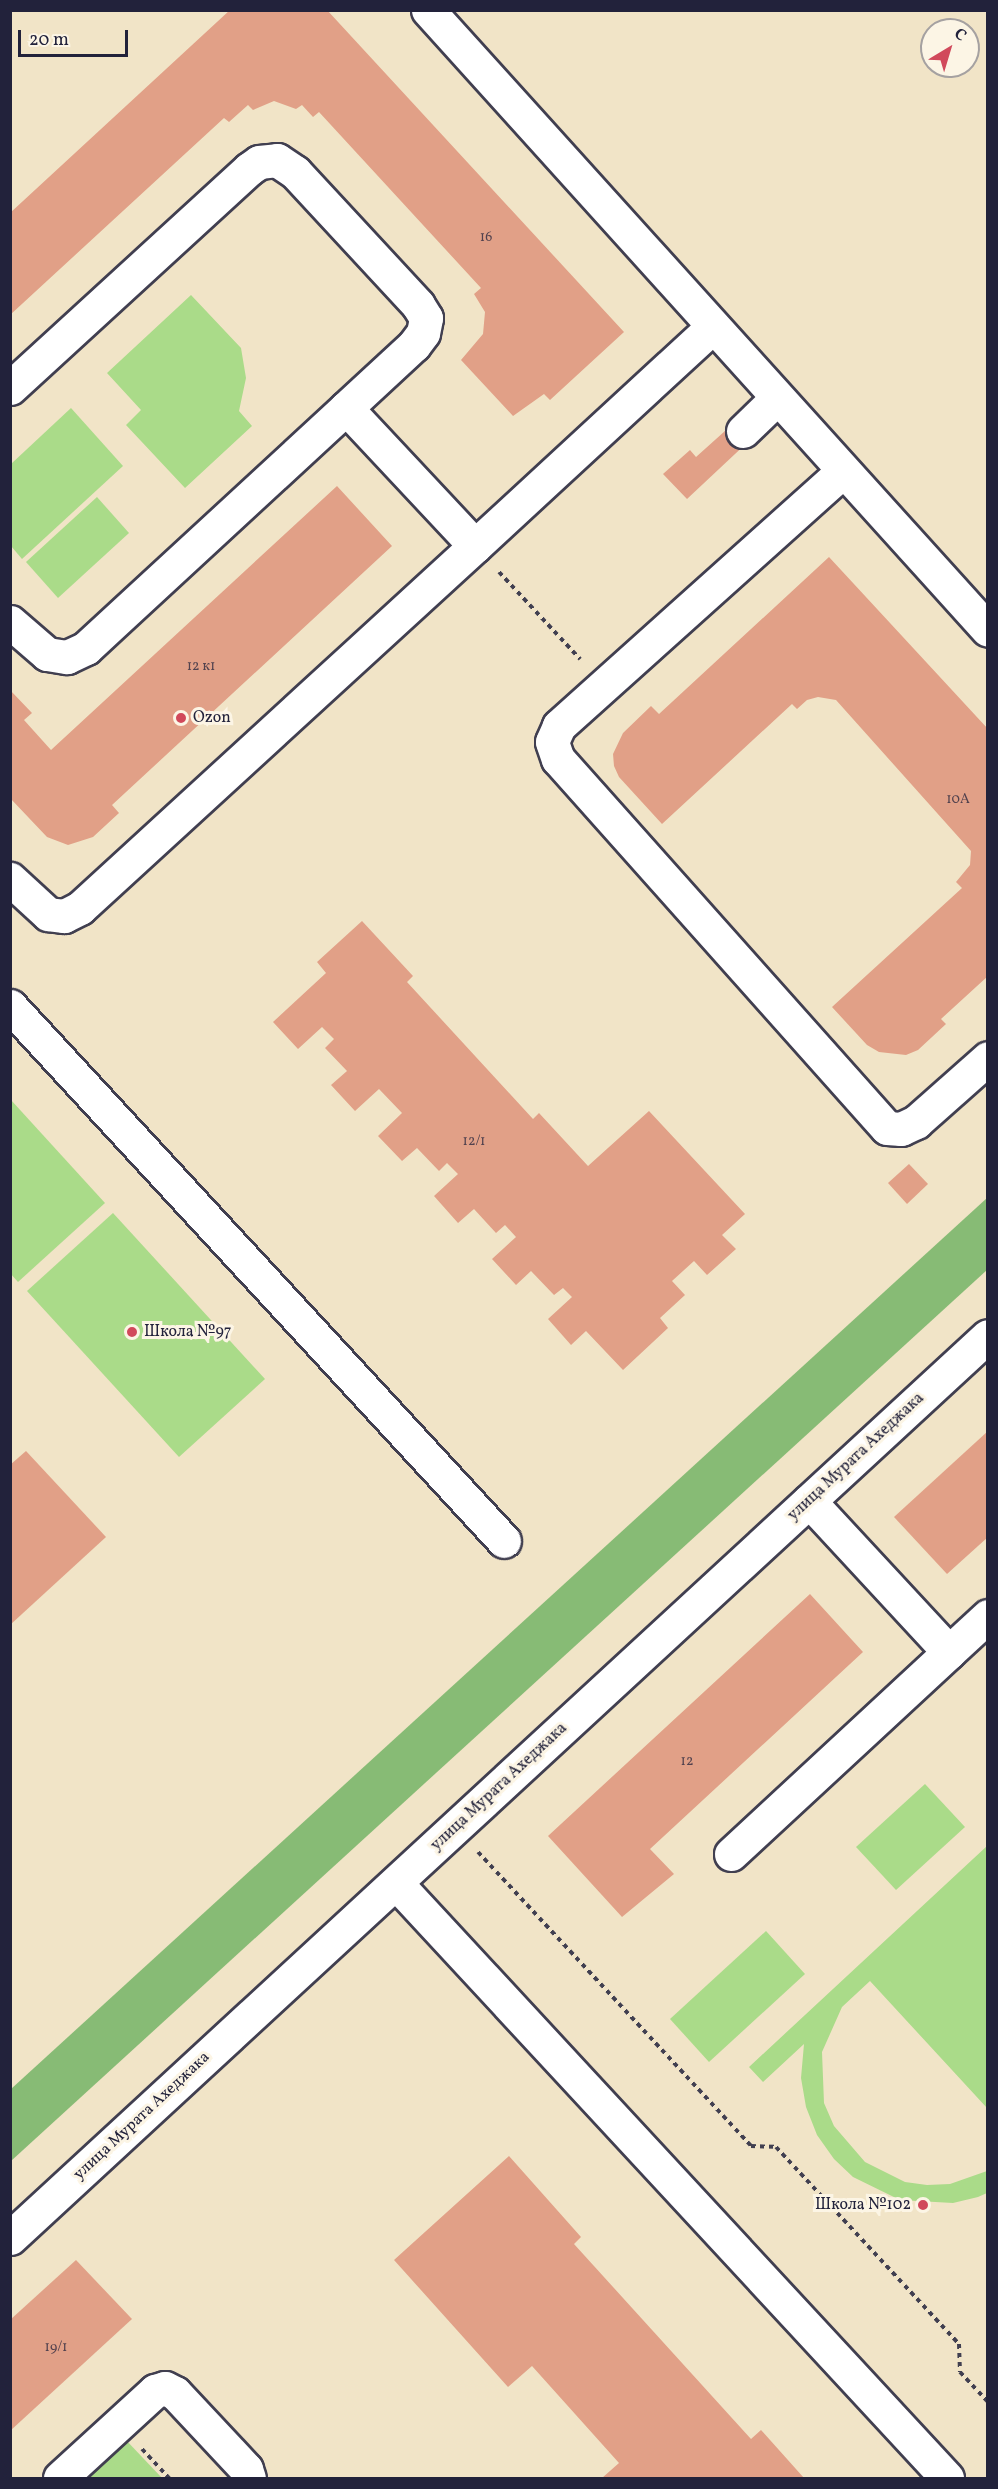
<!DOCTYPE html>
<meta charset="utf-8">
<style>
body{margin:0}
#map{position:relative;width:998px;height:2489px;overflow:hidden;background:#f1e4c7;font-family:Vollkorn,serif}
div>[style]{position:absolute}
.green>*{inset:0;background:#aadb89}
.forest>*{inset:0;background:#87bb75}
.building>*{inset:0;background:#e1a087}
.path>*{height:4px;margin-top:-2px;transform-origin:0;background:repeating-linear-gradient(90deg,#413f50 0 4.5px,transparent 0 9px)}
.roads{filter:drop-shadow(2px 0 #413f50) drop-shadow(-2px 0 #413f50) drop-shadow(0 2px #413f50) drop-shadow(0 -2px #413f50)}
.minor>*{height:33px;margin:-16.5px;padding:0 16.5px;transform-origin:16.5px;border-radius:16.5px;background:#fff}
.dots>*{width:16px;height:16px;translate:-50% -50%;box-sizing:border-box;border:3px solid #fcf5e5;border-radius:50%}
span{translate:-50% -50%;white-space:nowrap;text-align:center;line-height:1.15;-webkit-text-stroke:6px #fcf5e5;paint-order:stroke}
.number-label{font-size:14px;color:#52424e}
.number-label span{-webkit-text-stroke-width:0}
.poi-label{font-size:16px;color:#22223b}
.left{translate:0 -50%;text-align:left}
.right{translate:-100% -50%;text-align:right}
.street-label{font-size:16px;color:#22223b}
.frame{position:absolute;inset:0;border:12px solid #22223b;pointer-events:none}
.north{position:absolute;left:920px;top:18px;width:60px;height:60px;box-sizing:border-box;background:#fcf5e5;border:2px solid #a5a1a1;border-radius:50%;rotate:38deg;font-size:16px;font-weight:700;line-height:24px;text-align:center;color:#22223b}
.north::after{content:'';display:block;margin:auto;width:21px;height:27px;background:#d1495b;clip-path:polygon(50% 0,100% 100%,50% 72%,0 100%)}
.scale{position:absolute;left:18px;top:30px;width:110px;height:27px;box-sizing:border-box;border:3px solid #22223b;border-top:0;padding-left:8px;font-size:18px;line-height:21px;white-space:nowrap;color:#22223b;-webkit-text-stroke:4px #fcf5e5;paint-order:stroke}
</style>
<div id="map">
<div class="green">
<div style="clip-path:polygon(191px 295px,241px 348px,246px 378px,239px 411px,252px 426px,185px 488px,126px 425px,141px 410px,107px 373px)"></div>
<div style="clip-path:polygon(71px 408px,123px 466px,22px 559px,11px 546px,11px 464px)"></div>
<div style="clip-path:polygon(97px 497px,129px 533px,58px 598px,26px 562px)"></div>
<div style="clip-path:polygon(11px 1100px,105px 1203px,18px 1282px,10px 1273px)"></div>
<div style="clip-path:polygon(113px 1213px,265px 1379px,179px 1457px,27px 1291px)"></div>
<div style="clip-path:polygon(925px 1784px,965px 1827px,896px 1890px,856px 1847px)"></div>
<div style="clip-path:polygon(987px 1846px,987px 2108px,870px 1981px,842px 2007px,822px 2052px,824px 2103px,834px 2126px,865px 2162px,905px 2182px,927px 2185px,950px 2184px,987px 2171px,987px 2193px,978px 2197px,953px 2203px,900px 2200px,853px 2177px,834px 2159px,817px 2135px,806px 2107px,801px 2078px,804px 2044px,763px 2082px,749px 2067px)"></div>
<div style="clip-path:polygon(766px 1931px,805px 1974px,709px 2062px,670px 2019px)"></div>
<div style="clip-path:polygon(125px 2439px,162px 2478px,82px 2478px)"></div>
</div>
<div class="forest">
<div style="clip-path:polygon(987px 1198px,987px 1270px,11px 2161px,11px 2089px)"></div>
</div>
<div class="building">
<div style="clip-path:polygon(230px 10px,327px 10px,624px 332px,550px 400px,544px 394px,513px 416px,461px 360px,483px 334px,485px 312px,474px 294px,481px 288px,319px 112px,313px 117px,302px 105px,296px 109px,274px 101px,253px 110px,248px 105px,229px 122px,224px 118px,10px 315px,10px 213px)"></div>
<div style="clip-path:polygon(735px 422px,751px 439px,687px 499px,663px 474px,690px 450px,696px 457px)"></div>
<div style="clip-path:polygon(337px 486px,392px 546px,112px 805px,119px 813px,93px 837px,68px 845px,47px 837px,10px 798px,10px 690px,32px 713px,24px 720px,51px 750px)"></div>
<div style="clip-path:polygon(829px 557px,988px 729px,988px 976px,941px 1019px,946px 1024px,918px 1050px,906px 1055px,879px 1052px,867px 1045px,832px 1007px,962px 888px,956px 882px,970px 865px,971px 851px,836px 700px,818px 697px,807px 700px,797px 709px,792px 704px,662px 824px,619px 777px,614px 766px,613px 754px,623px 733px,651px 706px,659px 714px)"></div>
<div style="clip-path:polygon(362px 921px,413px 976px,407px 982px,533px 1119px,539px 1113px,588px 1166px,649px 1111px,745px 1214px,722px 1235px,736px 1249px,707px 1275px,694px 1261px,672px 1281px,685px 1295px,660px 1318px,668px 1328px,623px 1370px,586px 1331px,571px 1345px,548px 1319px,572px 1297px,563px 1288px,554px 1295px,531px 1271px,516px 1285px,492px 1259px,516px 1237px,505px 1225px,496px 1233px,474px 1209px,458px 1223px,434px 1196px,458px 1174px,447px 1163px,439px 1171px,417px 1148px,402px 1161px,378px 1136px,402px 1113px,379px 1089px,355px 1111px,331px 1085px,347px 1071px,325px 1048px,334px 1039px,322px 1027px,298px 1049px,273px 1022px,326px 973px,317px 962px)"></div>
<div style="clip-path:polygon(909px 1164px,928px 1184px,907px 1204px,888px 1183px)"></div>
<div style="clip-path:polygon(988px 1431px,988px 1537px,947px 1574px,894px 1517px)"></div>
<div style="clip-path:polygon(26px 1451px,106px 1537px,10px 1625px,10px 1465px)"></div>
<div style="clip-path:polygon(810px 1594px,863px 1652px,650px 1849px,674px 1874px,622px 1917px,548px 1836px)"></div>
<div style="clip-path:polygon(509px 2156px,581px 2237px,574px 2244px,751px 2439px,761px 2430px,804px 2478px,602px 2478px,619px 2463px,532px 2366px,508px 2387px,394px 2260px)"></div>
<div style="clip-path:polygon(76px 2260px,132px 2319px,10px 2431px,10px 2320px)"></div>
</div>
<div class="path">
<div style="left:499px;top:572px;width:119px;rotate:47deg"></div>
<div style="left:478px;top:1852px;width:401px;rotate:47.1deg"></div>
<div style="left:751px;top:2146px;width:25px;rotate:2deg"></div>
<div style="left:776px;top:2147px;width:269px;rotate:47.1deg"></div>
<div style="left:959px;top:2344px;width:28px;rotate:88deg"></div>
<div style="left:960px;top:2372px;width:41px;rotate:47deg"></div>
<div style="left:142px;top:2449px;width:40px;rotate:47deg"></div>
</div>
<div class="roads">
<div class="minor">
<div style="left:428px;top:10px;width:835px;rotate:47.91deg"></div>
<div style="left:10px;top:388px;width:324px;rotate:-42.5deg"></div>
<div style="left:249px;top:169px;width:12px;rotate:-35deg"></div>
<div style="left:259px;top:162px;width:18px;rotate:-6deg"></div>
<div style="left:277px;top:160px;width:22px;rotate:34deg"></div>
<div style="left:295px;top:172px;width:181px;rotate:47.2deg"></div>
<div style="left:418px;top:305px;width:15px;rotate:58deg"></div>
<div style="left:426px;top:318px;width:15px;rotate:101deg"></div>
<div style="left:423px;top:333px;width:15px;rotate:127deg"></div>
<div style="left:414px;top:345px;width:93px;rotate:137.2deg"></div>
<div style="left:743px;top:431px;width:47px;rotate:-44.1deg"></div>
<div style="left:843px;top:471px;width:382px;rotate:138.1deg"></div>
<div style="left:559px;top:726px;width:17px;rotate:114deg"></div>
<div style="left:552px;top:742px;width:18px;rotate:71deg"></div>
<div style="left:558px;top:759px;width:494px;rotate:48.3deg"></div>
<div style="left:887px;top:1128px;width:14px;rotate:4deg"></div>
<div style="left:901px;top:1129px;width:17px;rotate:-25deg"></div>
<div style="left:916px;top:1122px;width:96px;rotate:-41.6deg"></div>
<div style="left:475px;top:546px;width:321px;rotate:-42.7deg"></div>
<div style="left:10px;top:622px;width:49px;rotate:40.9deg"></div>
<div style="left:47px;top:654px;width:20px;rotate:9deg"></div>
<div style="left:67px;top:657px;width:21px;rotate:-25deg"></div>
<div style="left:86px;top:648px;width:354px;rotate:-42.7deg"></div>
<div style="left:346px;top:408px;width:189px;rotate:46.9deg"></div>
<div style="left:475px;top:546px;width:536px;rotate:137.5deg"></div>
<div style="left:80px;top:908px;width:18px;rotate:153deg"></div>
<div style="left:64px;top:916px;width:16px;rotate:-173deg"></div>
<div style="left:48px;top:914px;width:52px;rotate:-137.4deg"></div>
<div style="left:10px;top:1006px;width:728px;rotate:47.28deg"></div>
<div style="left:949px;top:1652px;width:53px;rotate:-42.7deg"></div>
<div style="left:731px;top:1854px;width:297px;rotate:-42.8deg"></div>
<div style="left:949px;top:1652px;width:206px;rotate:-132.8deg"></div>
<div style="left:396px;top:1883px;width:811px;rotate:47.2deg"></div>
<div style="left:10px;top:2238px;width:1330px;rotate:-42.69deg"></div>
<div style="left:60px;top:2478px;width:129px;rotate:-42.5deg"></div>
<div style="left:155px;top:2391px;width:10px;rotate:-17deg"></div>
<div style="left:165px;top:2388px;width:11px;rotate:27deg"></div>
<div style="left:175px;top:2393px;width:104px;rotate:46.9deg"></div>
<div style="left:246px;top:2469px;width:9px;rotate:72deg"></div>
</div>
</div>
<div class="dots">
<div style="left:181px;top:718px;background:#d1495b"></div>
<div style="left:132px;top:1332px;background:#d1495b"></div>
<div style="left:923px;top:2205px;background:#d1495b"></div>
</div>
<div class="number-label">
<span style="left:486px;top:238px">16</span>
<span style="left:201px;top:667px">12 к1</span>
<span style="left:958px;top:800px">10А</span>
<span style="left:474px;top:1142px">12/1</span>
<span style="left:687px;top:1762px">12</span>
<span style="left:56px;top:2348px">19/1</span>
</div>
<div class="poi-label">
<span class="left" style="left:193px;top:718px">Ozon</span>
<span class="left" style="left:144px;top:1332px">Школа №97</span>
<span class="right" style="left:911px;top:2205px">Школа №102</span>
</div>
<div class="street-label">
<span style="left:856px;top:1457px;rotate:-43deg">улица Мурата Ахеджака</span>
<span style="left:499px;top:1787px;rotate:-43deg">улица Мурата Ахеджака</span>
<span style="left:142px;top:2116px;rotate:-43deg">улица Мурата Ахеджака</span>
</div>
<div class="frame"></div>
<div class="north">С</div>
<div class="scale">20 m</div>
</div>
